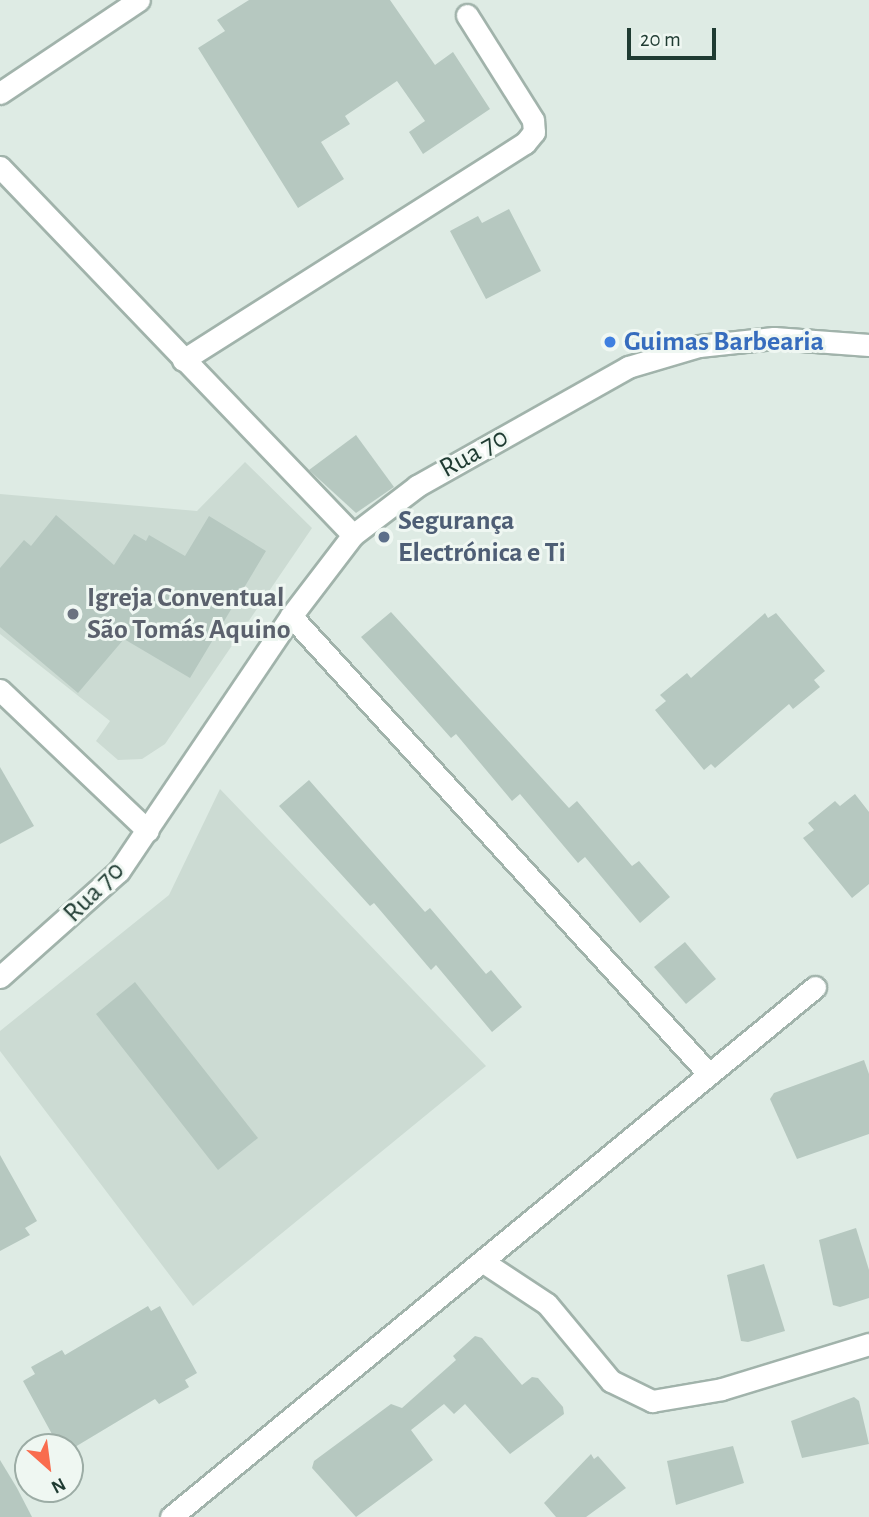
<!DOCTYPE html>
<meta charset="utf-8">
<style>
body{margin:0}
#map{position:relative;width:869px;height:1517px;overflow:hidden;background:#deebe4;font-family:"Alegreya Sans",sans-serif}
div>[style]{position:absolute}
.built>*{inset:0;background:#ccdbd3}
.building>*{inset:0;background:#b6c8c0}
.roads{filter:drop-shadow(2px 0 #a1b3ab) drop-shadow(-2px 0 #a1b3ab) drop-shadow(0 2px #a1b3ab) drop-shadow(0 -2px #a1b3ab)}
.minor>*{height:21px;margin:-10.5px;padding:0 10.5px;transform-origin:10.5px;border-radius:10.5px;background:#fff}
.tertiary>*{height:21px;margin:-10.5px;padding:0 10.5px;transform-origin:10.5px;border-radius:10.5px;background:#fff}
.dots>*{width:19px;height:19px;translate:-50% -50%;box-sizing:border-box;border:4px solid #eff7f2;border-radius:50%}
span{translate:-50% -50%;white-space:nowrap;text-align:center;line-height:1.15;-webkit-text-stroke:6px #eff7f2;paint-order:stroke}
.shop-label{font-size:28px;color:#366cbe;font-weight:700}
.left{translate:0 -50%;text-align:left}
.street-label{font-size:28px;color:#1f3b32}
.service-label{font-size:28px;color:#4e5e75;font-weight:700}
.worship-label{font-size:28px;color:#5b616d;font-weight:700}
.north{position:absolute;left:14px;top:1433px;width:70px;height:70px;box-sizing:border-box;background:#eff7f2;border:2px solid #9caca5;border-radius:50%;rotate:152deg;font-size:19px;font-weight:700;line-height:28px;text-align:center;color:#1f3b32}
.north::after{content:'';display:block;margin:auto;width:24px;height:32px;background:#f96c4e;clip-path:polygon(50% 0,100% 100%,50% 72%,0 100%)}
.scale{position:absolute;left:627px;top:28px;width:89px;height:32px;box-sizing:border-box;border:4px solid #1f3b32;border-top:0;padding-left:9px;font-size:21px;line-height:24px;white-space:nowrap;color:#1f3b32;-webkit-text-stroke:5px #eff7f2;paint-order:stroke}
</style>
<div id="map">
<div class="built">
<div style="clip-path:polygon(245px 462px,312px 528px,165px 744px,142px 759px,118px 760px,96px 741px,110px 721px,0 634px,0 494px,197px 511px)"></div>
<div style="clip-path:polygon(220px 789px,486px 1066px,193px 1306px,0 1051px,0 1031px,169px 895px)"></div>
</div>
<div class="building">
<div style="clip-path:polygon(249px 0,390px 0,435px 65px,453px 52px,490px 109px,423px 154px,409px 132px,425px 121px,397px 81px,345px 116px,350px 124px,321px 142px,344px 179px,298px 208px,198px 48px,225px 31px,217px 20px)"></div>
<div style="clip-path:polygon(509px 209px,541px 271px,486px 299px,450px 231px,478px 216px,482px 223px)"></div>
<div style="clip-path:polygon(356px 435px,394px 487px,356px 513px,309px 470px)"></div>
<div style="clip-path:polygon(56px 515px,114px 565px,134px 534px,146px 541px,149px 535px,185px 556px,209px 516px,266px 551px,190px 678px,124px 639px,78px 693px,0 627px,0 568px,24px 540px,31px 546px)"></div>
<div style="clip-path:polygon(391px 612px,569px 808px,577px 801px,632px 866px,639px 861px,670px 897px,640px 923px,585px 857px,578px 863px,520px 794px,512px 801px,456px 734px,451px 738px,361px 637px)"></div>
<div style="clip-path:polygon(765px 613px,768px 618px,776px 613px,825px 671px,814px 680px,820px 687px,793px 709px,789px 704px,715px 768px,711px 764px,704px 770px,655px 710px,666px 701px,660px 695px,687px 673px,691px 678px)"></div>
<div style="clip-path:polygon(0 767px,34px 826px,0 844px)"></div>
<div style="clip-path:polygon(309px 780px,425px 912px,430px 908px,486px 974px,491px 970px,522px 1007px,492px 1032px,436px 965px,431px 970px,374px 903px,370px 906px,279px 806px)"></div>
<div style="clip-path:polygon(855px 794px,869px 812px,869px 884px,852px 898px,803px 838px,814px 830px,808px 823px,835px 801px,840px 806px)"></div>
<div style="clip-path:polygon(685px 942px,716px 979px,686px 1004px,654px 967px)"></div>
<div style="clip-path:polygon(135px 982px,258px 1138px,218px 1170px,96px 1014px)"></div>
<div style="clip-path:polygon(864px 1060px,869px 1074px,869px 1134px,797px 1159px,770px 1099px,774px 1093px)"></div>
<div style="clip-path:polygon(0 1155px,37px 1221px,25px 1228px,30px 1235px,0 1251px)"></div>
<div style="clip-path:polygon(856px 1228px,869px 1270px,869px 1298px,840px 1307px,833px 1305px,819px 1240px)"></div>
<div style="clip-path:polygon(764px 1264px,785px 1331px,748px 1342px,741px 1341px,727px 1275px)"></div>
<div style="clip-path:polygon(148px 1306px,151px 1311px,160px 1306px,197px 1373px,185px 1380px,189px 1387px,159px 1404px,155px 1399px,75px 1447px,59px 1447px,23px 1381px,35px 1374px,31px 1367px,62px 1350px,65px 1355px)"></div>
<div style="clip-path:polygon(475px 1336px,482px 1338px,522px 1385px,532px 1377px,538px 1378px,563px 1407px,564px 1414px,510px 1454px,465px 1404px,454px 1414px,444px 1404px,411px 1430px,433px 1460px,356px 1517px,312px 1468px,314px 1461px,391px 1404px,402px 1408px,456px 1360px,453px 1356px)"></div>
<div style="clip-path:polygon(854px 1397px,859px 1401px,869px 1444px,802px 1458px,791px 1421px)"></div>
<div style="clip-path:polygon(733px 1446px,744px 1483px,676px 1505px,667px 1461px)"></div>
<div style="clip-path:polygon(591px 1454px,594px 1459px,598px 1456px,626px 1488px,586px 1517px,556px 1517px,544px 1503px)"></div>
<div style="clip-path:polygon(0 1460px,17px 1488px,32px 1517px,0 1517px)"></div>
</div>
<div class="roads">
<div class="minor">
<div style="left:0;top:93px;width:167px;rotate:-33.8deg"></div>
<div style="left:0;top:167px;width:510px;rotate:46.19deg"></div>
<div style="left:183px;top:360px;width:405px;rotate:-32.4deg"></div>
<div style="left:525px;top:143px;width:14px;rotate:-51deg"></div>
<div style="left:534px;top:132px;width:12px;rotate:-95deg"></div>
<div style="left:533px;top:120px;width:124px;rotate:-122.2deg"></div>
<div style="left:291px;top:616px;width:619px;rotate:47.62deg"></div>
<div style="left:0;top:690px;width:204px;rotate:43.6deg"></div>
<div style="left:485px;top:1263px;width:74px;rotate:33.5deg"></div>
<div style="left:547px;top:1304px;width:100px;rotate:50.3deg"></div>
<div style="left:611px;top:1381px;width:46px;rotate:26deg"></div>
<div style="left:652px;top:1401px;width:71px;rotate:-9.7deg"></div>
<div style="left:722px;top:1389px;width:154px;rotate:-17deg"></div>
<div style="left:171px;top:1517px;width:834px;rotate:-39.45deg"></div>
</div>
<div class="tertiary">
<div style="left:0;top:977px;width:159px;rotate:-41.7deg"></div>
<div style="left:119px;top:871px;width:308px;rotate:-56deg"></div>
<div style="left:291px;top:616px;width:102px;rotate:-52.6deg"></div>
<div style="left:353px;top:535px;width:81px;rotate:-37.4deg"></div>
<div style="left:417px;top:486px;width:242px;rotate:-29.4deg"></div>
<div style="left:628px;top:367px;width:74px;rotate:-16.5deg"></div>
<div style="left:699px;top:346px;width:75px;rotate:-6.1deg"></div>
<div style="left:774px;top:338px;width:95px;rotate:4.2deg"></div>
</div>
</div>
<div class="dots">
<div style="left:610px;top:342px;background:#3f7fe0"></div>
<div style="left:384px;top:537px;background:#5c6f8a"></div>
<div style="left:73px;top:614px;background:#6b7280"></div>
</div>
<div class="shop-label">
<span class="left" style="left:624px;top:342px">Guimas Barbearia</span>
</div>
<div class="street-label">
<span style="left:474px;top:453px;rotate:-29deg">Rua 70</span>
<span style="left:94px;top:892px;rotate:-45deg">Rua 70</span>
</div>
<div class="service-label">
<span class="left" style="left:398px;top:537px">Segurança<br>Electrónica e Ti</span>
</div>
<div class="worship-label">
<span class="left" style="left:87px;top:614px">Igreja Conventual<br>São Tomás Aquino</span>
</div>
<div class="north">N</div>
<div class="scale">20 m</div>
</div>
